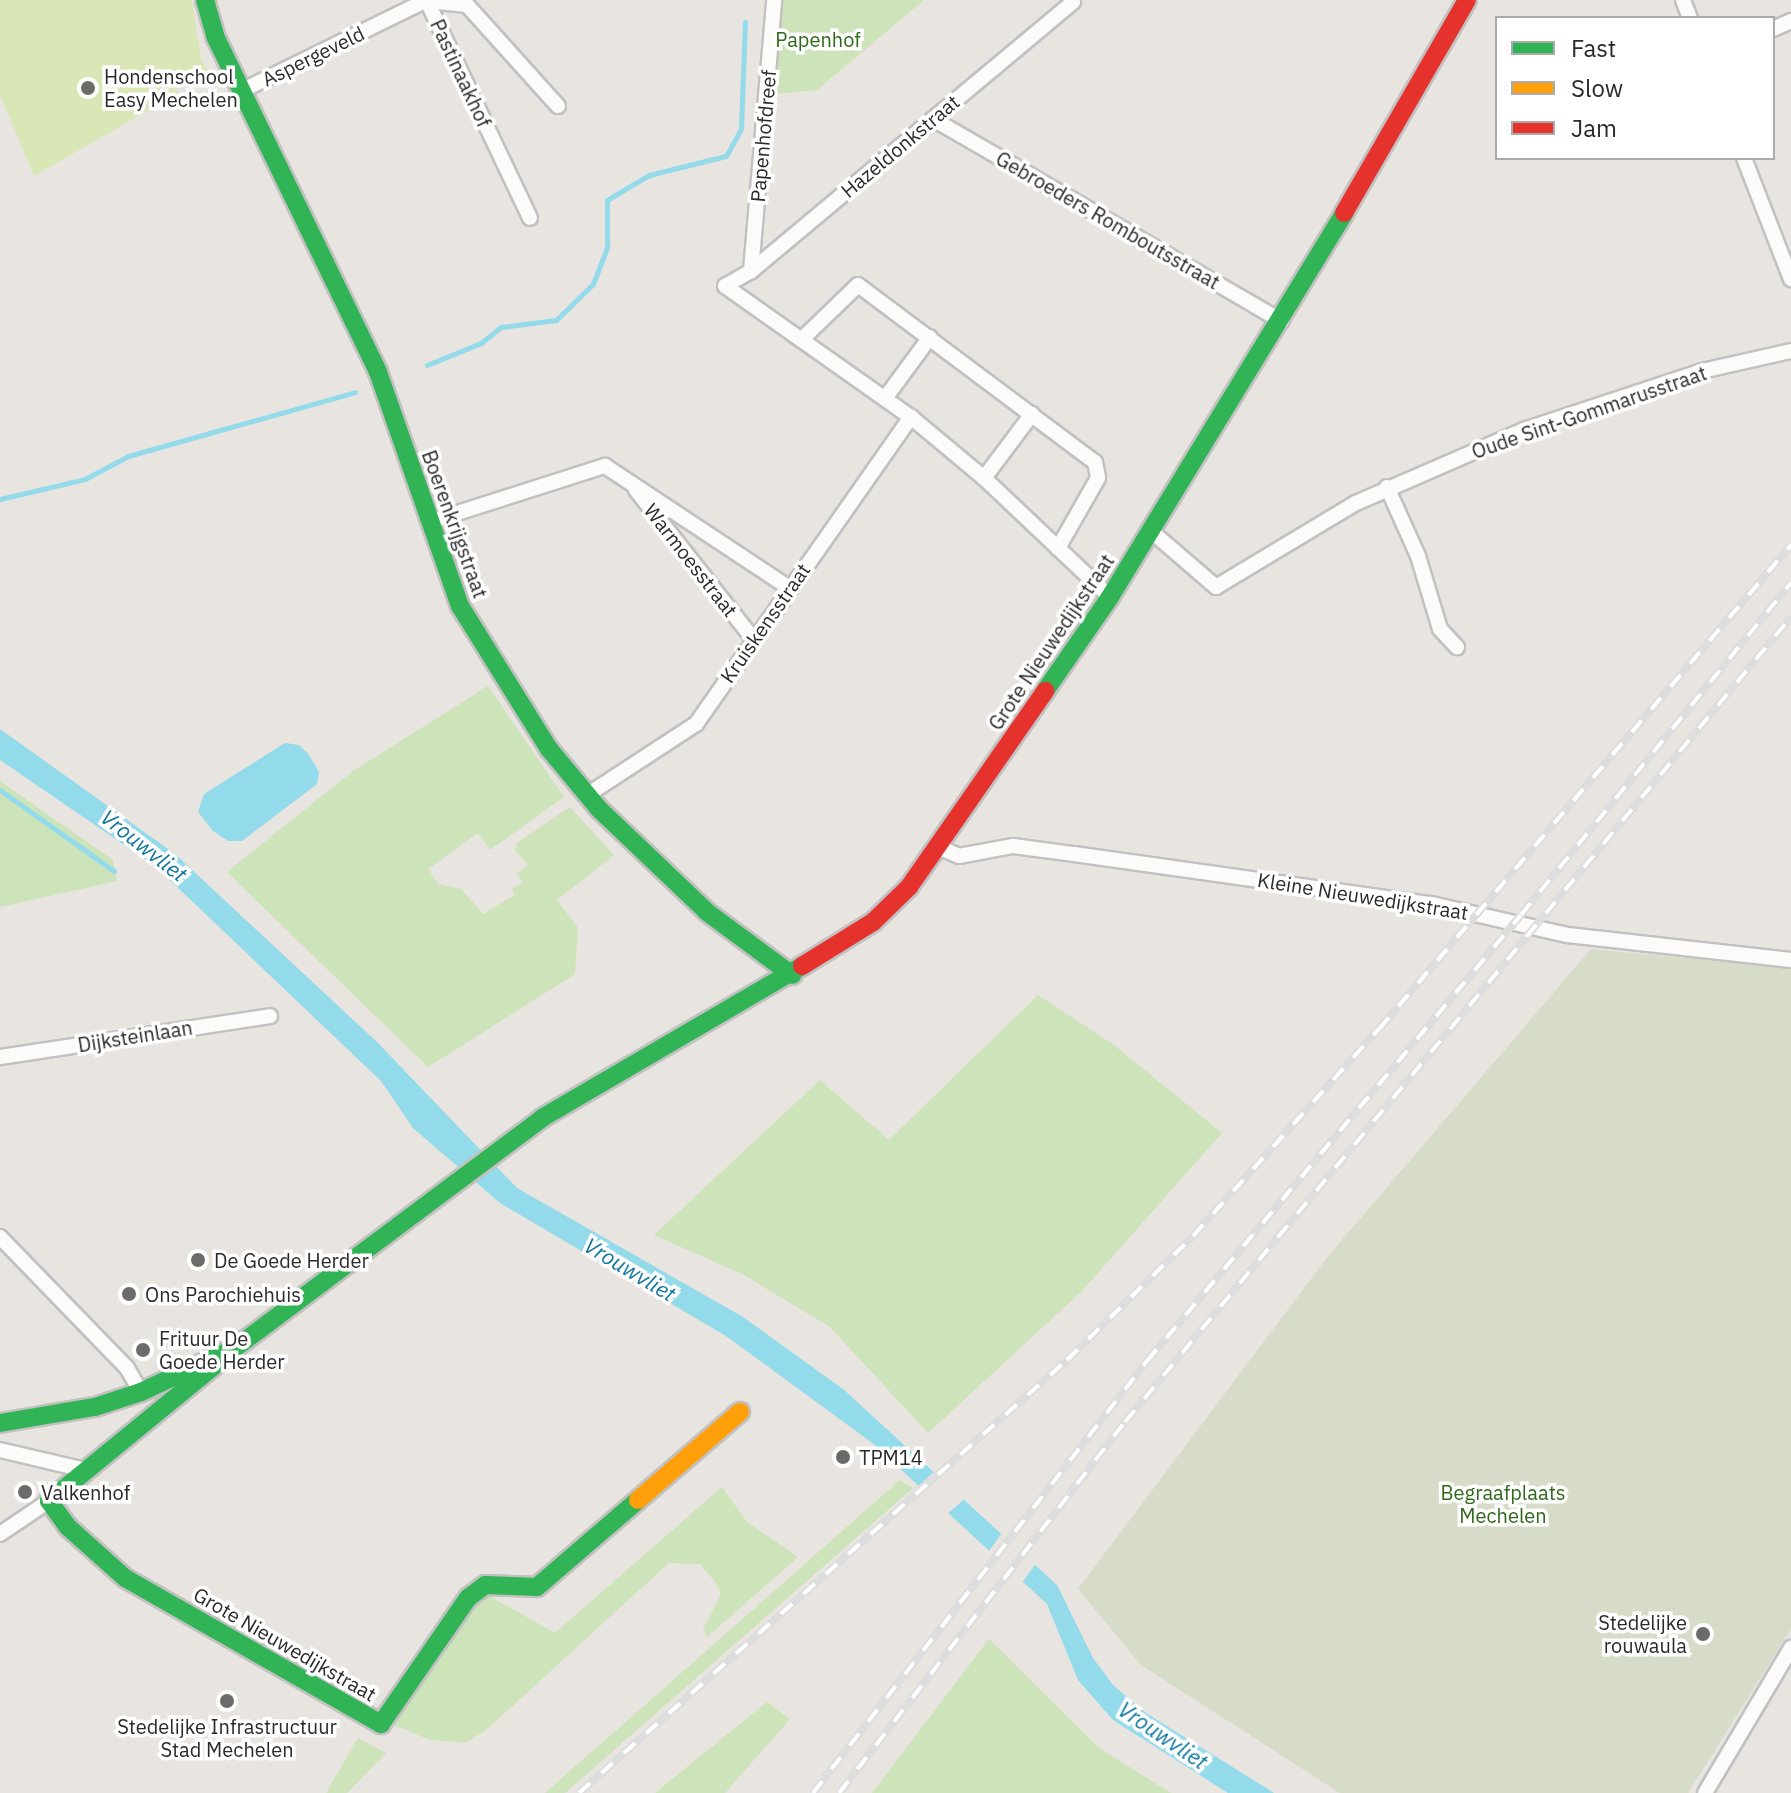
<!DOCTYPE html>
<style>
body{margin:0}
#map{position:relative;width:1791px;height:1793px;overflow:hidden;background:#e8e4e0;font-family:"IBM Plex Sans",sans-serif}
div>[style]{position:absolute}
.green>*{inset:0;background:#cde3b9}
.cemetery>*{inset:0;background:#d6dcc7}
.pitch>*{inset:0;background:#d9e7b6}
.water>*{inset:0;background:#93daea}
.pier>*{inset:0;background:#e8e4e0}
.stream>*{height:5px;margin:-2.5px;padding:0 2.5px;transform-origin:2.5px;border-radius:2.5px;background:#93daea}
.roads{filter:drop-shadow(2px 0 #c2c1c1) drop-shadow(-2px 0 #c2c1c1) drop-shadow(0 2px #c2c1c1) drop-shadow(0 -2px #c2c1c1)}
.street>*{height:14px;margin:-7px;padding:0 7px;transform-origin:7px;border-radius:7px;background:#fcfbfa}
.fast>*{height:18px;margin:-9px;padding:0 9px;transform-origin:9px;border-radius:9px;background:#30b455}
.slow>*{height:18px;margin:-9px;padding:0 9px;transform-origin:9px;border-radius:9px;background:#ff9f0a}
.jam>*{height:18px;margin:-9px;padding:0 9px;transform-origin:9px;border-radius:9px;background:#e5322d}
.rail>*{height:8px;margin-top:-4px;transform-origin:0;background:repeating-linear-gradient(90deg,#fff 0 15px,#deddde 0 30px);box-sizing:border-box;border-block:2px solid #deddde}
.dots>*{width:22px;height:22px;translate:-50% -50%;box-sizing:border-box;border:4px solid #fff;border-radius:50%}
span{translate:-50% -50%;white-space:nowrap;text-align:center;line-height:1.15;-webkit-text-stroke:7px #fff;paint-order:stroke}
.park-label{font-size:20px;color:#30681a}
.street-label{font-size:20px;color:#2a2a2a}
.poi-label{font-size:20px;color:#2a2a2a}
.left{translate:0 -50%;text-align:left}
.right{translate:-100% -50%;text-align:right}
.water-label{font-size:22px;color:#0d759b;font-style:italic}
.legend{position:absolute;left:1495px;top:16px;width:280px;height:144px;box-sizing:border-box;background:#fff;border:2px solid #aaa;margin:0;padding:10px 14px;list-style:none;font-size:24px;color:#2a2a2a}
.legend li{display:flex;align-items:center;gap:16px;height:40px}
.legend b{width:40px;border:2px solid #aaa}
</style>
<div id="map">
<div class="green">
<div style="clip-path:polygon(782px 0,924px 0,817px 90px,775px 94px)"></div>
<div style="clip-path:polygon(488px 686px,564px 797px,490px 850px,478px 833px,428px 869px,438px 884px,461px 889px,483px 914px,515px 895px,512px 889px,523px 882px,517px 874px,528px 865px,515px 850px,517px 843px,570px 807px,614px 855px,557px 900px,578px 928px,575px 974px,428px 1067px,227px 872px,353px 771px)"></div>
<div style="clip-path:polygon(0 781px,113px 860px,117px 881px,0 907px)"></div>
<div style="clip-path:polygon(1038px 995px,1114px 1045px,1222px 1133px,1082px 1291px,928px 1433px,830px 1327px,744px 1275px,654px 1235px,820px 1080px,889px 1140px)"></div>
<div style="clip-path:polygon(900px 1480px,913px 1488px,565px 1793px,545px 1793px)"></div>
<div style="clip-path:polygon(722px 1487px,747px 1522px,798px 1557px,707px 1637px,703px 1629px,721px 1594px,716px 1583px,700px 1564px,669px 1563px,486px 1730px,465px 1743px,430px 1740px,394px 1725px,398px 1710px,484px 1593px,555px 1633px)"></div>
<div style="clip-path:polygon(989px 1639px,1099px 1748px,1171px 1793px,872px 1793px)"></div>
<div style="clip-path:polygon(767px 1702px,790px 1719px,725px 1793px,655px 1793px)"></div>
<div style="clip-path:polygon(358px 1738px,386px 1753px,347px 1793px,326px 1793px)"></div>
</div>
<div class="cemetery">
<div style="clip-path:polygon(1591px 949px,1791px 968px,1791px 1629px,1688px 1793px,1340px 1793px,1141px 1665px,1078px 1589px,1329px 1255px)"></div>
</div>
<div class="pitch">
<div style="clip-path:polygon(0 0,192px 0,201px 59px,208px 70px,174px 83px,178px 93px,34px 176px,0 95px)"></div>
</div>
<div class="water">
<div style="clip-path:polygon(0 729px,175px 854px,377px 1042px,517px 1188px,743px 1317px,843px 1389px,1057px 1585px,1093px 1658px,1113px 1685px,1146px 1713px,1274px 1793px,1228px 1793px,1113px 1720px,1078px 1680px,1047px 1604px,871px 1442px,726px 1336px,500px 1203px,413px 1128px,381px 1081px,155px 866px,0 760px)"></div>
<div style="clip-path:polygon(285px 743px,299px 745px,309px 755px,319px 772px,317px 784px,242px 841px,228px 841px,213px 831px,198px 812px,204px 794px)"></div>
</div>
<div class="pier">
<div style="clip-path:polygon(936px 1470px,968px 1496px,946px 1515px,916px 1488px)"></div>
<div style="clip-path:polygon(1005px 1529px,1038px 1561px,1021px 1584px,986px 1555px)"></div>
</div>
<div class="stream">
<div style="left:427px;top:365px;width:58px;rotate:-22.2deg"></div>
<div style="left:481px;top:343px;width:26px;rotate:-39deg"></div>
<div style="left:501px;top:327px;width:55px;rotate:-7.3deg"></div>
<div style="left:556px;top:320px;width:52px;rotate:-44.2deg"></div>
<div style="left:593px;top:284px;width:40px;rotate:-69deg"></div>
<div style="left:607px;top:247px;width:47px;rotate:-90deg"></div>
<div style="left:607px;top:200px;width:49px;rotate:-30.8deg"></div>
<div style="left:649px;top:175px;width:79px;rotate:-13.9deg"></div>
<div style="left:726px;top:156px;width:31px;rotate:-61deg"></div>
<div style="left:741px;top:129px;width:107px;rotate:-87.9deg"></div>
<div style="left:0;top:499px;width:87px;rotate:-13.2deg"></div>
<div style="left:85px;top:479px;width:49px;rotate:-28.1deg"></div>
<div style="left:128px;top:456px;width:236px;rotate:-15.7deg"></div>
<div style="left:0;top:790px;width:140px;rotate:35.4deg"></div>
</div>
<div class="roads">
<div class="street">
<div style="left:1683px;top:0;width:19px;rotate:69deg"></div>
<div style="left:427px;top:1px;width:240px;rotate:64.6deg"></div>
<div style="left:427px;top:1px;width:40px;rotate:5.7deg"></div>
<div style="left:467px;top:5px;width:136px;rotate:48deg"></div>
<div style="left:1073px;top:2px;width:420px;rotate:140.1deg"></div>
<div style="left:751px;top:271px;width:30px;rotate:150deg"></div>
<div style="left:725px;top:286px;width:228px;rotate:35.2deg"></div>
<div style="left:911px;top:417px;width:95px;rotate:39.9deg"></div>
<div style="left:984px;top:478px;width:173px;rotate:43.4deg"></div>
<div style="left:1773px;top:29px;width:20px;rotate:-24deg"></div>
<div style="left:241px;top:91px;width:207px;rotate:-26.1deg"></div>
<div style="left:933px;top:119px;width:403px;rotate:30.1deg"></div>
<div style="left:1744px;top:158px;width:130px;rotate:68.8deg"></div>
<div style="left:751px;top:271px;width:272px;rotate:-85.1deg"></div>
<div style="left:801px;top:340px;width:79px;rotate:-44deg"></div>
<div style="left:858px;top:285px;width:296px;rotate:36.8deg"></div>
<div style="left:1095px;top:462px;width:16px;rotate:79deg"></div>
<div style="left:1098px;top:478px;width:81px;rotate:119.7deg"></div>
<div style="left:886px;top:397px;width:74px;rotate:-53.7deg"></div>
<div style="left:984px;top:478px;width:80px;rotate:-53.1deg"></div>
<div style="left:1387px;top:487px;width:76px;rotate:65.8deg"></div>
<div style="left:1418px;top:556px;width:76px;rotate:73.2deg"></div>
<div style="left:1440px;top:629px;width:25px;rotate:47deg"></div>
<div style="left:636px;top:490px;width:191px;rotate:51.8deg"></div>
<div style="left:429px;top:522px;width:185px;rotate:-17.7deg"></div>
<div style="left:605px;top:466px;width:221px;rotate:33.5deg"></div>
<div style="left:1151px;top:531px;width:86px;rotate:40.7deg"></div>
<div style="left:1216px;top:587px;width:163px;rotate:-31deg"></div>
<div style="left:1356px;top:503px;width:183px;rotate:-23.5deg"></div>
<div style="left:1524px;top:430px;width:188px;rotate:-18.3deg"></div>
<div style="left:1702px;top:371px;width:91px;rotate:-12.7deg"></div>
<div style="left:587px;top:795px;width:130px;rotate:-33.1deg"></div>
<div style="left:696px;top:724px;width:375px;rotate:-55deg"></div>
<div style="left:938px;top:847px;width:23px;rotate:23deg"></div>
<div style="left:959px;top:856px;width:55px;rotate:-10.5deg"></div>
<div style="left:1013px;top:846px;width:62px;rotate:7.5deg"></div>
<div style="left:1074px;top:854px;width:360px;rotate:8deg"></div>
<div style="left:1431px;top:904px;width:140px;rotate:12.8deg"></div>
<div style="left:1568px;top:935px;width:224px;rotate:6.4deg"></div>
<div style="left:0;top:1057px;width:273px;rotate:-8.6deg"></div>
<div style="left:0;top:1237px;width:182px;rotate:45.9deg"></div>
<div style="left:127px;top:1368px;width:28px;rotate:60deg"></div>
<div style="left:0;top:1450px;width:87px;rotate:13.2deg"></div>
<div style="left:0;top:1534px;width:59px;rotate:-34deg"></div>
<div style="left:1705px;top:1793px;width:169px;rotate:-59.3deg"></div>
</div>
<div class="fast">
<div style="left:205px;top:0;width:37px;rotate:74deg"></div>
<div style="left:215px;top:36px;width:373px;rotate:64.1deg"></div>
<div style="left:378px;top:372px;width:248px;rotate:70.7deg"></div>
<div style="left:460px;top:606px;width:168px;rotate:58.1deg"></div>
<div style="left:549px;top:749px;width:78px;rotate:50.2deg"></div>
<div style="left:599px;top:809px;width:149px;rotate:43.6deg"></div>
<div style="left:707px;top:912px;width:106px;rotate:36.5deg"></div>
<div style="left:1045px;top:691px;width:114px;rotate:-55.3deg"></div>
<div style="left:1110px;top:597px;width:450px;rotate:-58.6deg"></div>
<div style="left:220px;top:1361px;width:221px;rotate:140.7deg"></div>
<div style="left:49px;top:1501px;width:32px;rotate:54deg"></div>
<div style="left:68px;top:1527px;width:76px;rotate:41.8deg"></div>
<div style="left:125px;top:1578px;width:295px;rotate:29.7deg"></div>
<div style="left:381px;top:1724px;width:153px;rotate:-55.4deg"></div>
<div style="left:468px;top:1598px;width:21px;rotate:-37deg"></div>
<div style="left:485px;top:1585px;width:52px;rotate:2.2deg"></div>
<div style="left:537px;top:1587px;width:133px;rotate:-40.7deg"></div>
<div style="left:0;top:1423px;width:96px;rotate:-9.6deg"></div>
<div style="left:95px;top:1407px;width:48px;rotate:-18.1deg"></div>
<div style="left:141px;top:1392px;width:104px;rotate:-25.1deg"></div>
<div style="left:235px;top:1348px;width:384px;rotate:-36.8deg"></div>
<div style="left:542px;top:1118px;width:301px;rotate:-30.3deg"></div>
</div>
<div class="slow">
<div style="left:638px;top:1500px;width:135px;rotate:-40.8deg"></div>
</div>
<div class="jam">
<div style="left:1344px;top:213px;width:246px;rotate:-60deg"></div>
<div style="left:802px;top:966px;width:84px;rotate:-31.8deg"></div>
<div style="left:873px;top:922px;width:50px;rotate:-44.2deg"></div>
<div style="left:909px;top:887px;width:239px;rotate:-55.2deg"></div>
</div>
</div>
<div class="rail">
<div style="left:579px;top:1793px;width:652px;rotate:-41.58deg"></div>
<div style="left:1067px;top:1360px;width:177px;rotate:-44.5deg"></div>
<div style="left:1193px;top:1236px;width:278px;rotate:-48.1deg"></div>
<div style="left:1379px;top:1029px;width:636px;rotate:-49.59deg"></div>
<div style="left:813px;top:1793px;width:546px;rotate:-52.29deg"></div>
<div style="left:1147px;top:1361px;width:582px;rotate:-50.02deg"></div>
<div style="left:1521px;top:915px;width:428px;rotate:-50.9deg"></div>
<div style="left:839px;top:1793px;width:468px;rotate:-52.4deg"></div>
<div style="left:1125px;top:1422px;width:1045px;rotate:-50.4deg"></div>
</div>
<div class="dots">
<div style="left:88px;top:88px;background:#6c6b6a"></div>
<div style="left:198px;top:1260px;background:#6c6b6a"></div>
<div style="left:129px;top:1294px;background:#6c6b6a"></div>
<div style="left:143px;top:1350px;background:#6c6b6a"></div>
<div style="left:843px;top:1457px;background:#6c6b6a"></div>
<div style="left:25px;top:1492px;background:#6c6b6a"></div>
<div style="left:1703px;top:1634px;background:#6c6b6a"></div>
<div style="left:227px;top:1701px;background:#6c6b6a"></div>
</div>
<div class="park-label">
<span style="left:818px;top:39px">Papenhof</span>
<span style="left:1503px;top:1504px">Begraafplaats<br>Mechelen</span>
</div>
<div class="street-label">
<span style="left:313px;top:56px;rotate:-26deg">Aspergeveld</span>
<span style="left:461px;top:73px;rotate:65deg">Pastinaakhof</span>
<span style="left:763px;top:136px;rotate:-85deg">Papenhofdreef</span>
<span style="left:900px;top:146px;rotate:-40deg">Hazeldonkstraat</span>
<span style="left:1108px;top:220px;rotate:30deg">Gebroeders Romboutsstraat</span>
<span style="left:1589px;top:412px;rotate:-19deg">Oude Sint-Gommarusstraat</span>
<span style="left:455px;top:524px;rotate:70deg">Boerenkrijgstraat</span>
<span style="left:691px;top:560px;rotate:52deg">Warmoesstraat</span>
<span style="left:765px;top:623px;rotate:-55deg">Kruiskensstraat</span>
<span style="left:1051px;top:642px;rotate:-56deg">Grote Nieuwedijkstraat</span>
<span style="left:1363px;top:896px;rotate:9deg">Kleine Nieuwedijkstraat</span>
<span style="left:135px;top:1036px;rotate:-9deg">Dijksteinlaan</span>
<span style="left:285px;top:1644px;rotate:30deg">Grote Nieuwedijkstraat</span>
</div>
<div class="poi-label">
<span class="left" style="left:104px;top:88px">Hondenschool<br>Easy Mechelen</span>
<span class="left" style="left:214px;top:1260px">De Goede Herder</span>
<span class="left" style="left:145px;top:1294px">Ons Parochiehuis</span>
<span class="left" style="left:159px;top:1350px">Frituur De<br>Goede Herder</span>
<span class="left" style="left:859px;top:1457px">TPM14</span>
<span class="left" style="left:41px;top:1492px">Valkenhof</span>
<span class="right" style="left:1687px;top:1634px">Stedelijke<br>rouwaula</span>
<span style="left:227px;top:1738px">Stedelijke Infrastructuur<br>Stad Mechelen</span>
</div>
<div class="water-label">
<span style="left:144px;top:845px;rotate:38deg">Vrouwvliet</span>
<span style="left:630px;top:1269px;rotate:31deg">Vrouwvliet</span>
<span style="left:1163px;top:1735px;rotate:34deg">Vrouwvliet</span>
</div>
<ul class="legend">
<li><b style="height:10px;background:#30b455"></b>Fast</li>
<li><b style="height:10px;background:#ff9f0a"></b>Slow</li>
<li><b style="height:10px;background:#e5322d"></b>Jam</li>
</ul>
</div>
